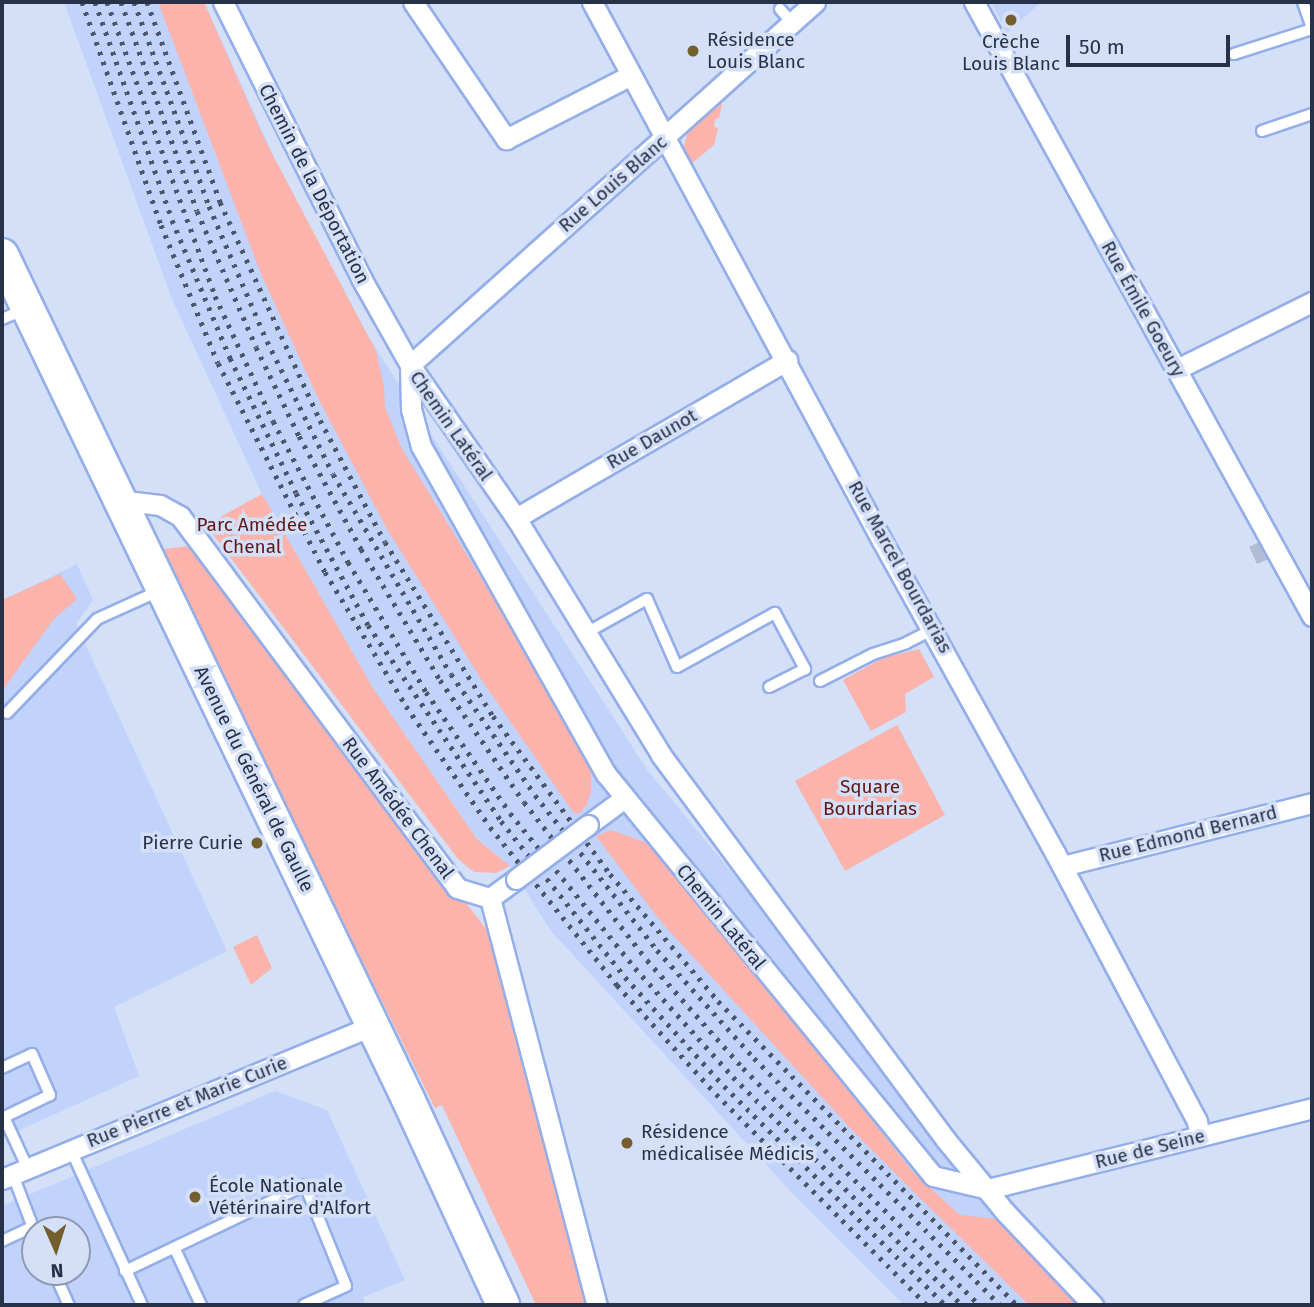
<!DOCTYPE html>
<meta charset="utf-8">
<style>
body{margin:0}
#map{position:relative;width:1314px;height:1307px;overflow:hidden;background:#d4dff8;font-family:"Fira Sans",sans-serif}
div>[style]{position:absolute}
.built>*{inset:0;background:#c1d3fb}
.green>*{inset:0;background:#fbb3ab}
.street-tunnel>*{height:19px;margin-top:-9.5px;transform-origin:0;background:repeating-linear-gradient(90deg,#b1bcd5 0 19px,transparent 0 29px)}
.roads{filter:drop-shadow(2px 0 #94aee8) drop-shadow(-2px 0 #94aee8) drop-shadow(0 2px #94aee8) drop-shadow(0 -2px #94aee8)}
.lane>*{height:10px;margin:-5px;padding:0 5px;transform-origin:5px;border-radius:5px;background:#fff}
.street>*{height:19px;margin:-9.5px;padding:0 9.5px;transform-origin:9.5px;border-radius:9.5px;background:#fff}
.primary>*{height:32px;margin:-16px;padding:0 16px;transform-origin:16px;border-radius:16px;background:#fff}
.rail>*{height:5px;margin-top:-2.5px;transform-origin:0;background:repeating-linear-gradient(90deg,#4b556c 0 3.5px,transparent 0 10.5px)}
.bridges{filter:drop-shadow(2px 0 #94aee8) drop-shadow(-2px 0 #94aee8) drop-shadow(0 2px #94aee8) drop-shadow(0 -2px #94aee8)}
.street-bridge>*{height:19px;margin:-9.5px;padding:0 9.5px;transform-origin:9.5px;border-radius:9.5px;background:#fff}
.dots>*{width:19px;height:19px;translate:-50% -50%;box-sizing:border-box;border:4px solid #d4dff8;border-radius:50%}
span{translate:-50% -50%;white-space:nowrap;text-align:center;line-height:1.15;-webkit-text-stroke:7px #d4dff8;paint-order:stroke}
.poi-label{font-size:19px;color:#273148}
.left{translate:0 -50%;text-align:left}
.right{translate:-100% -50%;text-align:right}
.street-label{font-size:19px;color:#273148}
.park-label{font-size:19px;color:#601716}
.frame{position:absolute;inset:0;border:4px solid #273148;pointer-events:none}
.north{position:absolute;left:21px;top:1216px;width:70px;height:70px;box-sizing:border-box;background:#d4dff8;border:2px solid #8f99b2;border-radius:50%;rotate:177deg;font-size:19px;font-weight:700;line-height:28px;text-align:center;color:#273148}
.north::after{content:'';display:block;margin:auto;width:24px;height:32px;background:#745e2e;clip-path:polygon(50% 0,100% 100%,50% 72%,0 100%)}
.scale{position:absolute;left:1066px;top:35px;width:164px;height:32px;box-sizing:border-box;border:4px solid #273148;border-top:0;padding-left:9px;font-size:21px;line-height:24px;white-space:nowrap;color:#273148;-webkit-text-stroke:5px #d4dff8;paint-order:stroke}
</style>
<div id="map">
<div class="built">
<div style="clip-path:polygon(64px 2px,204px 2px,324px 268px,648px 771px,1089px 1305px,904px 1305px,793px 1194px,551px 931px,510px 866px,477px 839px,373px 688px,262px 494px,172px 299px)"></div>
<div style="clip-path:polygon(991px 2px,1041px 2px,1007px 33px)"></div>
<div style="clip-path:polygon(77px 564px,93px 600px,76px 624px,227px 951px,114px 1007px,139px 1076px,2px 1138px,2px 601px)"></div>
<div style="clip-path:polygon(evenodd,275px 1091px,327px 1110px,405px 1280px,363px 1297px,365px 1305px,2px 1305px,2px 1206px,275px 1091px,35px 1230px,77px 1230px,77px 1272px,35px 1272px,35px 1230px)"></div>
</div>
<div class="green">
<div style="clip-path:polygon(158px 2px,204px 2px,264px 138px,376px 351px,384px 386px,385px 407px,402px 449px,591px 757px,591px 792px,587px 804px,579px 814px,573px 812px,485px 685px,388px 531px,319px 400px,261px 274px)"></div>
<div style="clip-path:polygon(719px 101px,722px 104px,719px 118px,715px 119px,714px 127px,718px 128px,714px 145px,691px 164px,684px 147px,688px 129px)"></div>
<div style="clip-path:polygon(262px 494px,373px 688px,477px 839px,510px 866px,496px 873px,474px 872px,458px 859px,206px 525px)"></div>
<div style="clip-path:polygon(188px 546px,491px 935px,587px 1305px,536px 1305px,442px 1105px,435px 1108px,158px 550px)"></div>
<div style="clip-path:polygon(60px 574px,77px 599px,54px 619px,2px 691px,2px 600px)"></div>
<div style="clip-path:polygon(919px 649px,934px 677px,905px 694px,906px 712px,871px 731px,843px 680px,883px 658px)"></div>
<div style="clip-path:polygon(897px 725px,945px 815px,845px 871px,795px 781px)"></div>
<div style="clip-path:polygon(611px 830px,653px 845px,913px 1172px,960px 1215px,997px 1219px,1082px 1305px,1029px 1305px,911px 1189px,853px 1131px,662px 923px,596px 836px)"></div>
<div style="clip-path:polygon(257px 935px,272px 968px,251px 985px,233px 947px)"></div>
</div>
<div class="street-tunnel">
<div style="left:1253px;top:555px;width:24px;rotate:-24deg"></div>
</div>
<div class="roads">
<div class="lane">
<div style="left:1303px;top:2px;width:28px;rotate:71deg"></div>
<div style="left:780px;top:9px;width:18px;rotate:49deg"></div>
<div style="left:1234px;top:54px;width:82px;rotate:-17.8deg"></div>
<div style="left:1262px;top:131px;width:53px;rotate:-18.8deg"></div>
<div style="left:2px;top:319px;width:23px;rotate:-23deg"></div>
<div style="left:586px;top:633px;width:70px;rotate:-29.1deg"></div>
<div style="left:647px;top:599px;width:74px;rotate:66.2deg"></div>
<div style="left:677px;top:667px;width:112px;rotate:-28.9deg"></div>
<div style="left:775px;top:613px;width:64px;rotate:61.8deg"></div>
<div style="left:805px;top:669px;width:40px;rotate:153.4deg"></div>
<div style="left:820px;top:681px;width:59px;rotate:-27deg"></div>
<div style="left:873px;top:654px;width:35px;rotate:-18deg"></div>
<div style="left:906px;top:643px;width:31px;rotate:-27deg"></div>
<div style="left:7px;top:713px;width:130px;rotate:-46.2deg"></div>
<div style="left:97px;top:619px;width:70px;rotate:-24.4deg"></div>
<div style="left:2px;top:1068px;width:33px;rotate:-25deg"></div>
<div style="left:32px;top:1054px;width:45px;rotate:66.3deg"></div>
<div style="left:50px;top:1095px;width:53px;rotate:154.4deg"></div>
<div style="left:4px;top:1117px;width:57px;rotate:65.2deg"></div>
<div style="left:71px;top:1150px;width:170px;rotate:65.4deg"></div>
<div style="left:13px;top:1175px;width:62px;rotate:69.2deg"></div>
<div style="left:2px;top:1241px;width:33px;rotate:-25deg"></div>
<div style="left:175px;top:1249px;width:62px;rotate:65.1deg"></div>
<div style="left:125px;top:1271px;width:199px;rotate:-25.5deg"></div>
<div style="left:305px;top:1185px;width:109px;rotate:67.9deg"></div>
<div style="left:346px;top:1286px;width:46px;rotate:155.7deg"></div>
<div style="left:54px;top:1272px;width:36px;rotate:66deg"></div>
</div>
<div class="street">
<div style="left:223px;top:2px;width:309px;rotate:63.4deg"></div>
<div style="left:361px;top:278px;width:100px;rotate:60.6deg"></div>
<div style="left:410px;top:365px;width:186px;rotate:55.3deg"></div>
<div style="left:516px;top:518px;width:278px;rotate:58.5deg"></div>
<div style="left:661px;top:755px;width:479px;rotate:53.5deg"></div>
<div style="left:946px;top:1140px;width:94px;rotate:50.6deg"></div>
<div style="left:1006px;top:1213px;width:127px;rotate:46.6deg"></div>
<div style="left:413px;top:2px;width:166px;rotate:55.8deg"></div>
<div style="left:506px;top:139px;width:140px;rotate:-27.1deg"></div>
<div style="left:592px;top:2px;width:610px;rotate:61.71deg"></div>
<div style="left:881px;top:539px;width:359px;rotate:61deg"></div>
<div style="left:1055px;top:853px;width:303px;rotate:62.1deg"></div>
<div style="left:1197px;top:1121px;width:15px;rotate:79deg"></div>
<div style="left:974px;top:2px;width:701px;rotate:61.17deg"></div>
<div style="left:410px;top:365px;width:544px;rotate:-41.87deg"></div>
<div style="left:410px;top:366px;width:43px;rotate:88.7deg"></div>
<div style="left:411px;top:409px;width:38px;rotate:75deg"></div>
<div style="left:421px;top:446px;width:377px;rotate:60.6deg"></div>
<div style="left:606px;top:774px;width:518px;rotate:50.87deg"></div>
<div style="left:933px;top:1176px;width:57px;rotate:13.3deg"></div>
<div style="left:988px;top:1189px;width:334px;rotate:-14deg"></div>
<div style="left:1177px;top:369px;width:151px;rotate:-26.4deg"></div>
<div style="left:118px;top:500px;width:42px;rotate:6.8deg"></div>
<div style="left:160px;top:505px;width:23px;rotate:29deg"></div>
<div style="left:180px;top:516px;width:464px;rotate:53.3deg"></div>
<div style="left:457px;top:888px;width:34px;rotate:17deg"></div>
<div style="left:516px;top:518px;width:314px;rotate:-30.2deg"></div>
<div style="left:588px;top:825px;width:44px;rotate:-36.6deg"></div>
<div style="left:1063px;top:866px;width:257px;rotate:-14.2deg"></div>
<div style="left:490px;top:898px;width:421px;rotate:75.3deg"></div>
<div style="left:490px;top:898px;width:32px;rotate:-36deg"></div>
<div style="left:2px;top:1179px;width:402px;rotate:-22.5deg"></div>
</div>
<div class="primary">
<div style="left:2px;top:255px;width:937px;rotate:64.31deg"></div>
<div style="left:408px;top:1099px;width:227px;rotate:65.2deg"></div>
</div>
</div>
<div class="rail">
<div style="left:82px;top:2px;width:237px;rotate:70.5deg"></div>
<div style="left:161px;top:225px;width:149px;rotate:67.6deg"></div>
<div style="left:218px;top:363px;width:235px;rotate:62.9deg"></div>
<div style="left:325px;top:572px;width:157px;rotate:58.8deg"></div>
<div style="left:406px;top:706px;width:147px;rotate:55.2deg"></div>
<div style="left:490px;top:827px;width:203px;rotate:51.2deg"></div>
<div style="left:617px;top:985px;width:147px;rotate:47.8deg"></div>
<div style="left:716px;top:1094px;width:298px;rotate:45deg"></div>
<div style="left:95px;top:2px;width:231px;rotate:70.5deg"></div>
<div style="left:172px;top:220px;width:150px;rotate:67.2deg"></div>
<div style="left:230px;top:358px;width:150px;rotate:63.9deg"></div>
<div style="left:296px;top:493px;width:150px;rotate:61.4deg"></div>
<div style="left:368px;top:625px;width:237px;rotate:55.8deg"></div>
<div style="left:501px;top:821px;width:199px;rotate:51.5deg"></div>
<div style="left:625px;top:977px;width:147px;rotate:47.8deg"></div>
<div style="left:724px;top:1086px;width:311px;rotate:44.7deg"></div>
<div style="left:107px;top:2px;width:313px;rotate:69.8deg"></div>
<div style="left:215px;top:296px;width:138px;rotate:65.1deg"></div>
<div style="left:273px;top:421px;width:160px;rotate:62deg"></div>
<div style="left:348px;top:562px;width:152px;rotate:59deg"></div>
<div style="left:426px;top:692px;width:147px;rotate:55.2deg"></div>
<div style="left:510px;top:813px;width:199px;rotate:51.1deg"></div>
<div style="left:635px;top:968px;width:147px;rotate:48deg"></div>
<div style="left:733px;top:1077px;width:323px;rotate:44.9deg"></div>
<div style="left:121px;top:2px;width:222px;rotate:70deg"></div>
<div style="left:197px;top:211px;width:148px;rotate:66.5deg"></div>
<div style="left:256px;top:347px;width:99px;rotate:64.2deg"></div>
<div style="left:299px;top:436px;width:129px;rotate:61.2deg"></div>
<div style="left:361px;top:549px;width:153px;rotate:58.9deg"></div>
<div style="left:440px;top:680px;width:148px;rotate:55.5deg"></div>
<div style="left:524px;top:802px;width:200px;rotate:52.1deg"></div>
<div style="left:647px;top:960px;width:144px;rotate:48.4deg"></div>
<div style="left:743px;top:1068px;width:334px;rotate:45.1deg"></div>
<div style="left:134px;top:2px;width:217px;rotate:69.8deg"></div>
<div style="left:209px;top:206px;width:147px;rotate:66.8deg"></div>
<div style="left:267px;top:341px;width:148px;rotate:63.6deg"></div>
<div style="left:333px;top:474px;width:232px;rotate:59.5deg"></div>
<div style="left:451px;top:674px;width:147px;rotate:55.2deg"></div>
<div style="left:535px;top:795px;width:197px;rotate:51.8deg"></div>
<div style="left:657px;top:950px;width:145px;rotate:48.1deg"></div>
<div style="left:754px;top:1058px;width:349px;rotate:45.1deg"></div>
<div style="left:147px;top:2px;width:213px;rotate:69.9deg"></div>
<div style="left:220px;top:202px;width:240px;rotate:65.4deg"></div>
<div style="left:320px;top:420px;width:138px;rotate:62deg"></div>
<div style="left:385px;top:542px;width:205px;rotate:58.2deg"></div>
<div style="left:493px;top:716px;width:197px;rotate:53.5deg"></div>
<div style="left:610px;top:874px;width:167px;rotate:49.6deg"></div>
<div style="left:718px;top:1001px;width:426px;rotate:45.5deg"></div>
</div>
<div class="bridges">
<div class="street-bridge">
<div style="left:516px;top:879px;width:90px;rotate:-36.9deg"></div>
</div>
</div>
<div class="dots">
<div style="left:1011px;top:20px;background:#745e2e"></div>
<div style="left:693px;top:51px;background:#745e2e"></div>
<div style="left:257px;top:843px;background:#745e2e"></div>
<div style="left:627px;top:1143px;background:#745e2e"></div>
<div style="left:195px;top:1197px;background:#745e2e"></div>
</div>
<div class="poi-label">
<span class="left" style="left:707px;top:51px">Résidence<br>Louis Blanc</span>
<span style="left:1011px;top:53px">Crèche<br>Louis Blanc</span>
<span class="right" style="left:243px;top:843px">Pierre Curie</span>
<span class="left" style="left:641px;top:1143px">Résidence<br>médicalisée Médicis</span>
<span class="left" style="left:209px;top:1197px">École Nationale<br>Vétérinaire d'Alfort</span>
</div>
<div class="street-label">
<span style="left:314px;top:184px;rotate:63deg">Chemin de la Déportation</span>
<span style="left:613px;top:184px;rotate:-41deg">Rue Louis Blanc</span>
<span style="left:1143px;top:309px;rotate:61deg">Rue Émile Goeury</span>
<span style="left:451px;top:426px;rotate:55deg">Chemin Latéral</span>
<span style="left:652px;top:439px;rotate:-30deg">Rue Daunot</span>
<span style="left:900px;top:567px;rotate:61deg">Rue Marcel Bourdarias</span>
<span style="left:254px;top:779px;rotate:64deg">Avenue du Général de Gaulle</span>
<span style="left:398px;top:808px;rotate:53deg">Rue Amédée Chenal</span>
<span style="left:1188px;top:834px;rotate:-14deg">Rue Edmond Bernard</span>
<span style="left:721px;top:917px;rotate:51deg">Chemin Latéral</span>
<span style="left:187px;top:1102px;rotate:-22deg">Rue Pierre et Marie Curie</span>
<span style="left:1150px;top:1149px;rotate:-14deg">Rue de Seine</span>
</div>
<div class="park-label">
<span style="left:252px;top:536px">Parc Amédée<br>Chenal</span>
<span style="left:870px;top:798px">Square<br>Bourdarias</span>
</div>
<div class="frame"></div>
<div class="north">N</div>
<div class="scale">50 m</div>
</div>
